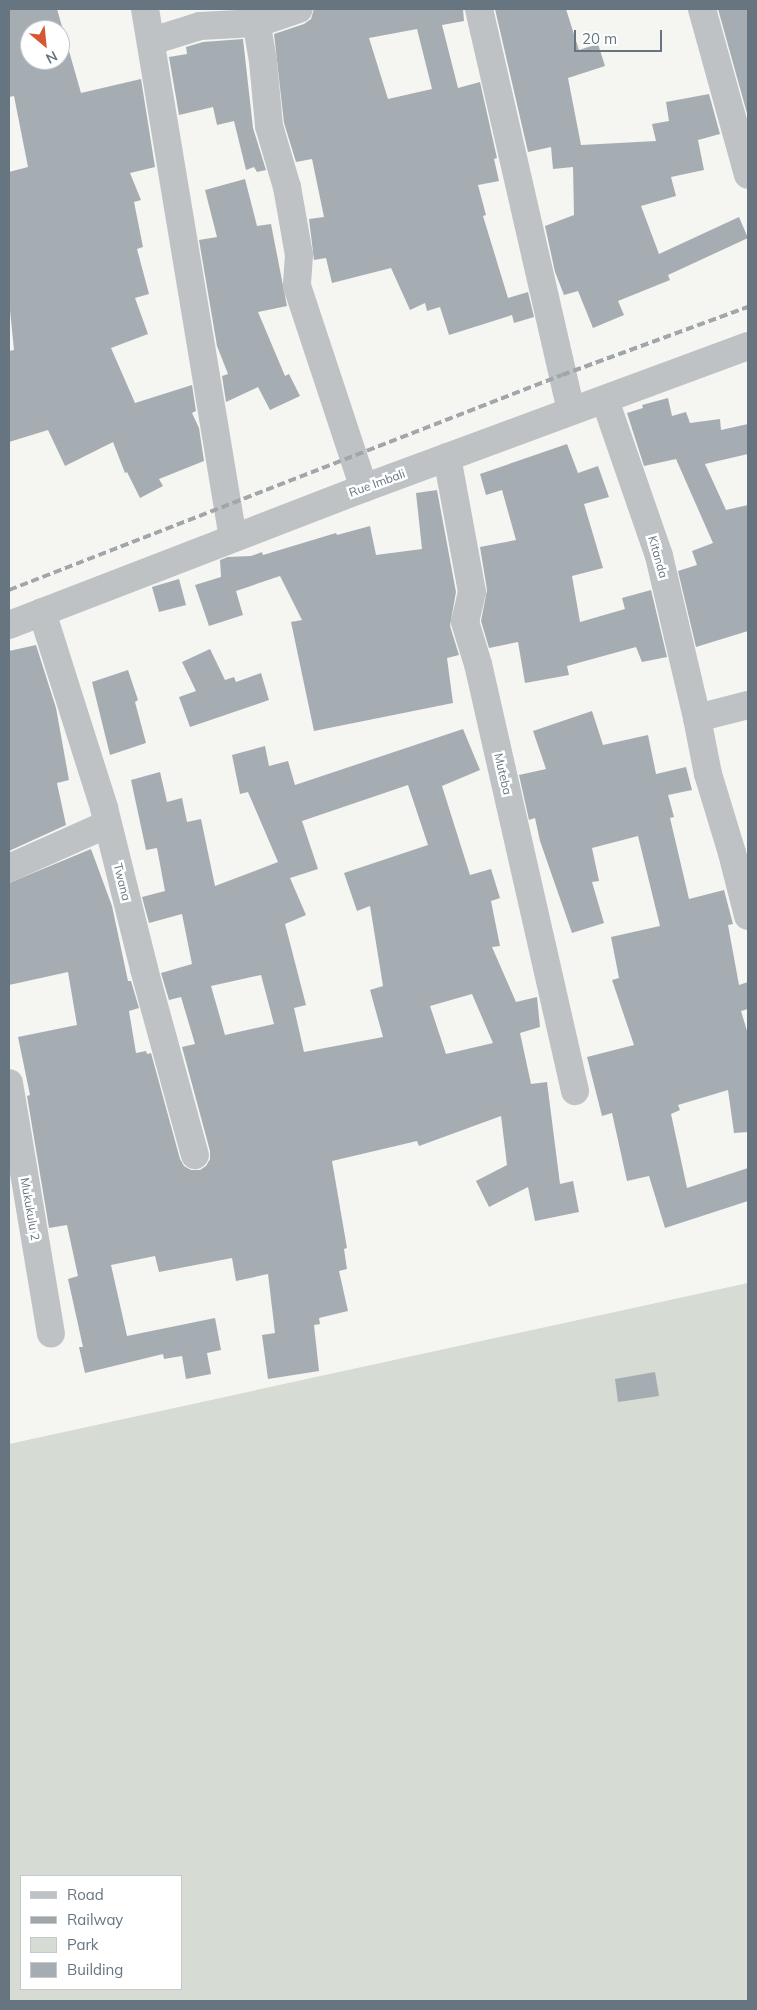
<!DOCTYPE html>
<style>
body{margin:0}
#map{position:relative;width:757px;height:2010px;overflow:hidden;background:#f5f5f2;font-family:Mulish,sans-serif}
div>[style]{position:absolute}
.green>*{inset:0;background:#d6dbd3}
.building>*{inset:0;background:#a6adb2}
.street>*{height:28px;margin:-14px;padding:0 14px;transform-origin:14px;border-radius:14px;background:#bec2c5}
.rail>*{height:4px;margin-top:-2px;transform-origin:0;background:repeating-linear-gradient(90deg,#a0a6aa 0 8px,transparent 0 12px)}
span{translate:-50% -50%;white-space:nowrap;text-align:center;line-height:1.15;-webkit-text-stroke:5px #fff;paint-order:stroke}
.street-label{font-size:12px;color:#667580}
.frame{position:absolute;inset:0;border:10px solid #667580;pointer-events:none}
.legend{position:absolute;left:20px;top:1875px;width:162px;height:115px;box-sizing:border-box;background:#fff;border:1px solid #c2c8cc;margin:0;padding:6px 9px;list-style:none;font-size:15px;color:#667580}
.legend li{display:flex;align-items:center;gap:10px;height:25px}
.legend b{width:25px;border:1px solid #c2c8cc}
.north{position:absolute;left:20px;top:20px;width:50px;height:50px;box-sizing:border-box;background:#fff;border:1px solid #c2c8cc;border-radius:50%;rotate:152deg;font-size:14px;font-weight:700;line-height:20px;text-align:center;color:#667580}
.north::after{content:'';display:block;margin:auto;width:18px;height:22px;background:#d45833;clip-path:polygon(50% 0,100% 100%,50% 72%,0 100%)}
.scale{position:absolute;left:574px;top:30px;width:88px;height:22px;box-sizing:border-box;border:2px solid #667580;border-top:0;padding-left:6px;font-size:15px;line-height:18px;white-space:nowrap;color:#667580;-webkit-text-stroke:4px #fff;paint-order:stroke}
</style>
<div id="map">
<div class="green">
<div style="clip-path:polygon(evenodd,748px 1283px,748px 2001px,9px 2001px,9px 1444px,748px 1283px,21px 1876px,181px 1876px,181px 1989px,21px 1989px,21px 1876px)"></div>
</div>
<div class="building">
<div style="clip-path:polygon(evenodd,9px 9px,57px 9px,81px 93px,141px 79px,155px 167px,130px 173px,141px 200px,134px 202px,143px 247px,137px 249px,149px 294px,135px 298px,148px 334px,111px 348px,135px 403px,192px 385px,196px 411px,192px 413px,199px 428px,204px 461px,159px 479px,163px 486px,140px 498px,127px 472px,125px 473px,113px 442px,65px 466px,48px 430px,9px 442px,9px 351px,14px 350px,9px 300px,9px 172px,28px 167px,14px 96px,9px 97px,9px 9px,30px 30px,60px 30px,60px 60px,30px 60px,30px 30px)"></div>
<div style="clip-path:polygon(evenodd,314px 9px,463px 9px,464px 21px,442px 25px,458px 88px,480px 82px,497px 158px,494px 159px,499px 181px,478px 185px,486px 215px,483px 216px,508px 298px,528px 292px,534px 317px,514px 323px,512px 315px,449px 335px,440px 307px,427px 311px,425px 303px,410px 310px,391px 268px,332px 283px,326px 258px,314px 260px,309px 219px,324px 217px,312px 159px,296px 162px,284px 123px,274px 34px,304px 24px,311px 19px,314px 9px,417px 29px,432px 89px,388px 99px,369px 38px,417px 29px)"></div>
<div style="clip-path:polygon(495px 9px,566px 9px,579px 50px,598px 44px,605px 66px,568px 78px,581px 145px,656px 141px,652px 124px,669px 121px,666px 102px,709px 94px,720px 134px,698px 140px,704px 170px,671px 177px,676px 196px,641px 206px,659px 254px,739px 217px,748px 238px,668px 275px,670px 280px,618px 301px,624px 315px,593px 328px,578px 291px,564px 295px,555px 272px,545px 226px,574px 215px,573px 167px,553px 169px,551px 147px,528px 152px)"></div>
<div style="clip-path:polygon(718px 9px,748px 9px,748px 117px)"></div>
<div style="clip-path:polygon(243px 39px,253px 128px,266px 170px,257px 172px,254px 167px,246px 170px,234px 121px,217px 125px,213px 107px,179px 115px,169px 57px,187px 54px,186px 47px,203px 42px)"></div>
<div style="clip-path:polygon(245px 179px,257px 226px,271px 224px,287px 306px,258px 312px,285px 376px,289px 374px,300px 396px,270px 410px,258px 387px,226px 402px,222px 376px,228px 374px,217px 346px,199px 240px,217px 237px,205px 190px)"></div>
<div style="clip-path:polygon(668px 398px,672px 416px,686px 412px,690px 423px,720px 419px,721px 430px,748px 424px,748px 454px,705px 464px,726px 510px,748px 505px,748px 631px,696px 647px,678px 571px,697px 565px,692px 551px,713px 543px,676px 459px,644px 466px,627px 413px,643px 408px,642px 405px)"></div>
<div style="clip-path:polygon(567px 444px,578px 473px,598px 466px,609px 497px,584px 504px,603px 568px,572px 576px,580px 622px,625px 609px,622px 598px,651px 590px,667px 657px,642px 662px,636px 647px,567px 666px,569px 675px,525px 683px,518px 642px,489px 648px,481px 621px,487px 590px,480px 547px,516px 540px,502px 490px,486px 495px,480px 474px)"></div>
<div style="clip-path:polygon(437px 490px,456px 592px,450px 626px,459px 655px,447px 658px,453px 703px,314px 731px,291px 622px,302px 620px,280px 576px,236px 591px,243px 615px,209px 626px,195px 585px,221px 577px,220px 560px,228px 557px,251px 556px,262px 552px,263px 555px,336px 533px,337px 535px,370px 526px,376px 555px,422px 549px,416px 493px)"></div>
<div style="clip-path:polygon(179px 579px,186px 605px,159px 612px,152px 587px)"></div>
<div style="clip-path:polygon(36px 645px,56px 708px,69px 780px,57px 783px,66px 825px,9px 851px,9px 651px)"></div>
<div style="clip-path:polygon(210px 649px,225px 680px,234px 677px,236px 682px,261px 673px,269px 700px,190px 727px,179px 697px,196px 691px,182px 662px)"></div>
<div style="clip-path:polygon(128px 670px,138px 700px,135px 702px,146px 743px,110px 755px,92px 682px)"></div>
<div style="clip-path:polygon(592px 711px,603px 745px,648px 735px,656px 774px,686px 767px,692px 790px,668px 795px,674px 817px,670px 818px,689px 899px,724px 890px,733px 924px,728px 925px,739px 985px,748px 982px,748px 1009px,741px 1011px,748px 1034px,748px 1132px,734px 1133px,728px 1090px,678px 1105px,680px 1110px,671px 1114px,687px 1188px,748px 1168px,748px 1201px,665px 1228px,649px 1176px,627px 1181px,612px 1113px,602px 1116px,587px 1057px,634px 1045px,612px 980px,619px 978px,611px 937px,660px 926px,638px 836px,592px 848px,599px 881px,592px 882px,604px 923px,572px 933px,540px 841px,535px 818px,529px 820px,519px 775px,546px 769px,533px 731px)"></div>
<div style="clip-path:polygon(evenodd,463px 729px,480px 770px,442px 786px,470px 875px,491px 869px,500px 898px,491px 901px,500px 946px,492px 947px,516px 1002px,537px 997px,540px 1027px,520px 1033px,531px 1084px,547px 1082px,560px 1184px,573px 1181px,579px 1212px,535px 1221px,528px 1187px,489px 1207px,476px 1181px,507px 1165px,501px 1116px,419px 1146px,417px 1141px,332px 1161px,347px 1248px,344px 1249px,347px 1269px,339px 1271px,348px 1311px,319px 1318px,320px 1324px,314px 1325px,319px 1371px,268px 1379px,262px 1335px,275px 1333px,268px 1274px,236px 1281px,232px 1258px,159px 1272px,155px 1256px,111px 1265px,127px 1336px,215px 1318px,221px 1350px,207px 1353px,211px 1374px,186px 1379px,182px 1356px,164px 1359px,163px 1354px,85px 1373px,79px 1347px,83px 1347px,68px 1279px,78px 1276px,67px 1225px,49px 1228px,27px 1096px,30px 1095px,18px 1037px,77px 1025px,68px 972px,9px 985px,9px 883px,91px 849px,112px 906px,128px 981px,131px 981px,139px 1008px,129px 1011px,136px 1053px,146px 1051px,147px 1054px,151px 1053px,180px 1159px,184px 1166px,191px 1170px,200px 1170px,206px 1166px,210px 1159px,210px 1151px,182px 1047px,195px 1044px,181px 997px,169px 1000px,161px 973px,192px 964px,182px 914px,149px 923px,142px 897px,165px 891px,157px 848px,146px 850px,131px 780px,160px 772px,167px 802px,182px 798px,187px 822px,201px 819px,215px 886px,278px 862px,248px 792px,240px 794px,232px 755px,265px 746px,269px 766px,288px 761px,295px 785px,463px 729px,408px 785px,428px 845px,344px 873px,357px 911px,370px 906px,383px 986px,370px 990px,383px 1037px,304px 1052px,294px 1008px,306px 1005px,285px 924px,306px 915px,290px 878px,318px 869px,302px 821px,408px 785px,463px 729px,261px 975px,274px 1024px,225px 1035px,211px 986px,261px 975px,463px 729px,472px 994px,493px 1043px,446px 1054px,430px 1006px,472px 994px)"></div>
<div style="clip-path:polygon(655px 1372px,659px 1396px,618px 1402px,615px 1379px)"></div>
</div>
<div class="street">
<div style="left:145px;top:9px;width:536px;rotate:80.56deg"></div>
<div style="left:254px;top:9px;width:53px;rotate:80.2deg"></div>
<div style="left:263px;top:61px;width:65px;rotate:84.7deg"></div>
<div style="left:269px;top:126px;width:64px;rotate:73.6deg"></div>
<div style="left:287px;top:187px;width:69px;rotate:80deg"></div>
<div style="left:299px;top:255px;width:31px;rotate:94deg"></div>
<div style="left:297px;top:286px;width:213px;rotate:71.7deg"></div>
<div style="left:479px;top:9px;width:412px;rotate:77.1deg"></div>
<div style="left:702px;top:9px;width:172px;rotate:74.5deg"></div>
<div style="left:152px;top:41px;width:50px;rotate:-17.4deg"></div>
<div style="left:200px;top:26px;width:58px;rotate:-3deg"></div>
<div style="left:258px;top:23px;width:43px;rotate:-18.9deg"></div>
<div style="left:605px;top:400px;width:165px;rotate:70.9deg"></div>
<div style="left:659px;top:556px;width:166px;rotate:76.8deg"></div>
<div style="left:697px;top:718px;width:57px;rotate:78.9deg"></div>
<div style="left:708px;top:774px;width:83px;rotate:73.1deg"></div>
<div style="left:732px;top:853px;width:65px;rotate:75.7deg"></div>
<div style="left:447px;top:457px;width:137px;rotate:79.5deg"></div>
<div style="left:472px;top:592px;width:31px;rotate:103deg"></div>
<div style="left:465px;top:622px;width:44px;rotate:72.8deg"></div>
<div style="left:478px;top:664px;width:438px;rotate:77.2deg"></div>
<div style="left:42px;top:612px;width:206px;rotate:72.4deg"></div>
<div style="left:104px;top:808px;width:166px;rotate:76deg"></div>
<div style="left:144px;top:969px;width:193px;rotate:74.7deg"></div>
<div style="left:9px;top:625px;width:381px;rotate:-21.1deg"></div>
<div style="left:364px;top:488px;width:409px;rotate:-20.3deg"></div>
<div style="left:697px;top:718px;width:53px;rotate:-14.3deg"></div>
<div style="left:9px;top:868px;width:108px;rotate:-24deg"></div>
<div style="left:9px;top:1083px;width:254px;rotate:80.5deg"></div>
</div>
<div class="rail">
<div style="left:9px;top:590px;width:593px;rotate:-21.25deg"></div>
<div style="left:562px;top:375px;width:198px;rotate:-20.1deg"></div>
</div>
<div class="street-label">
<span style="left:377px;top:483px;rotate:-20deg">Rue Imbali</span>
<span style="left:658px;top:557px;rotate:74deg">Kitanda</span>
<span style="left:503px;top:774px;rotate:77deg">Muteba</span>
<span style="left:122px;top:882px;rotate:76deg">Twana</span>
<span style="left:30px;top:1209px;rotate:80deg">Mukukulu 2</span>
</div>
<div class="frame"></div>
<ul class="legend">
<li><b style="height:6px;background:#bec2c5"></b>Road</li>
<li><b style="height:6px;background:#a0a6aa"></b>Railway</li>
<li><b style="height:14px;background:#d6dbd3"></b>Park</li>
<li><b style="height:14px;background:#a6adb2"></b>Building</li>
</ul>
<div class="north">N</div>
<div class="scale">20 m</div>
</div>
